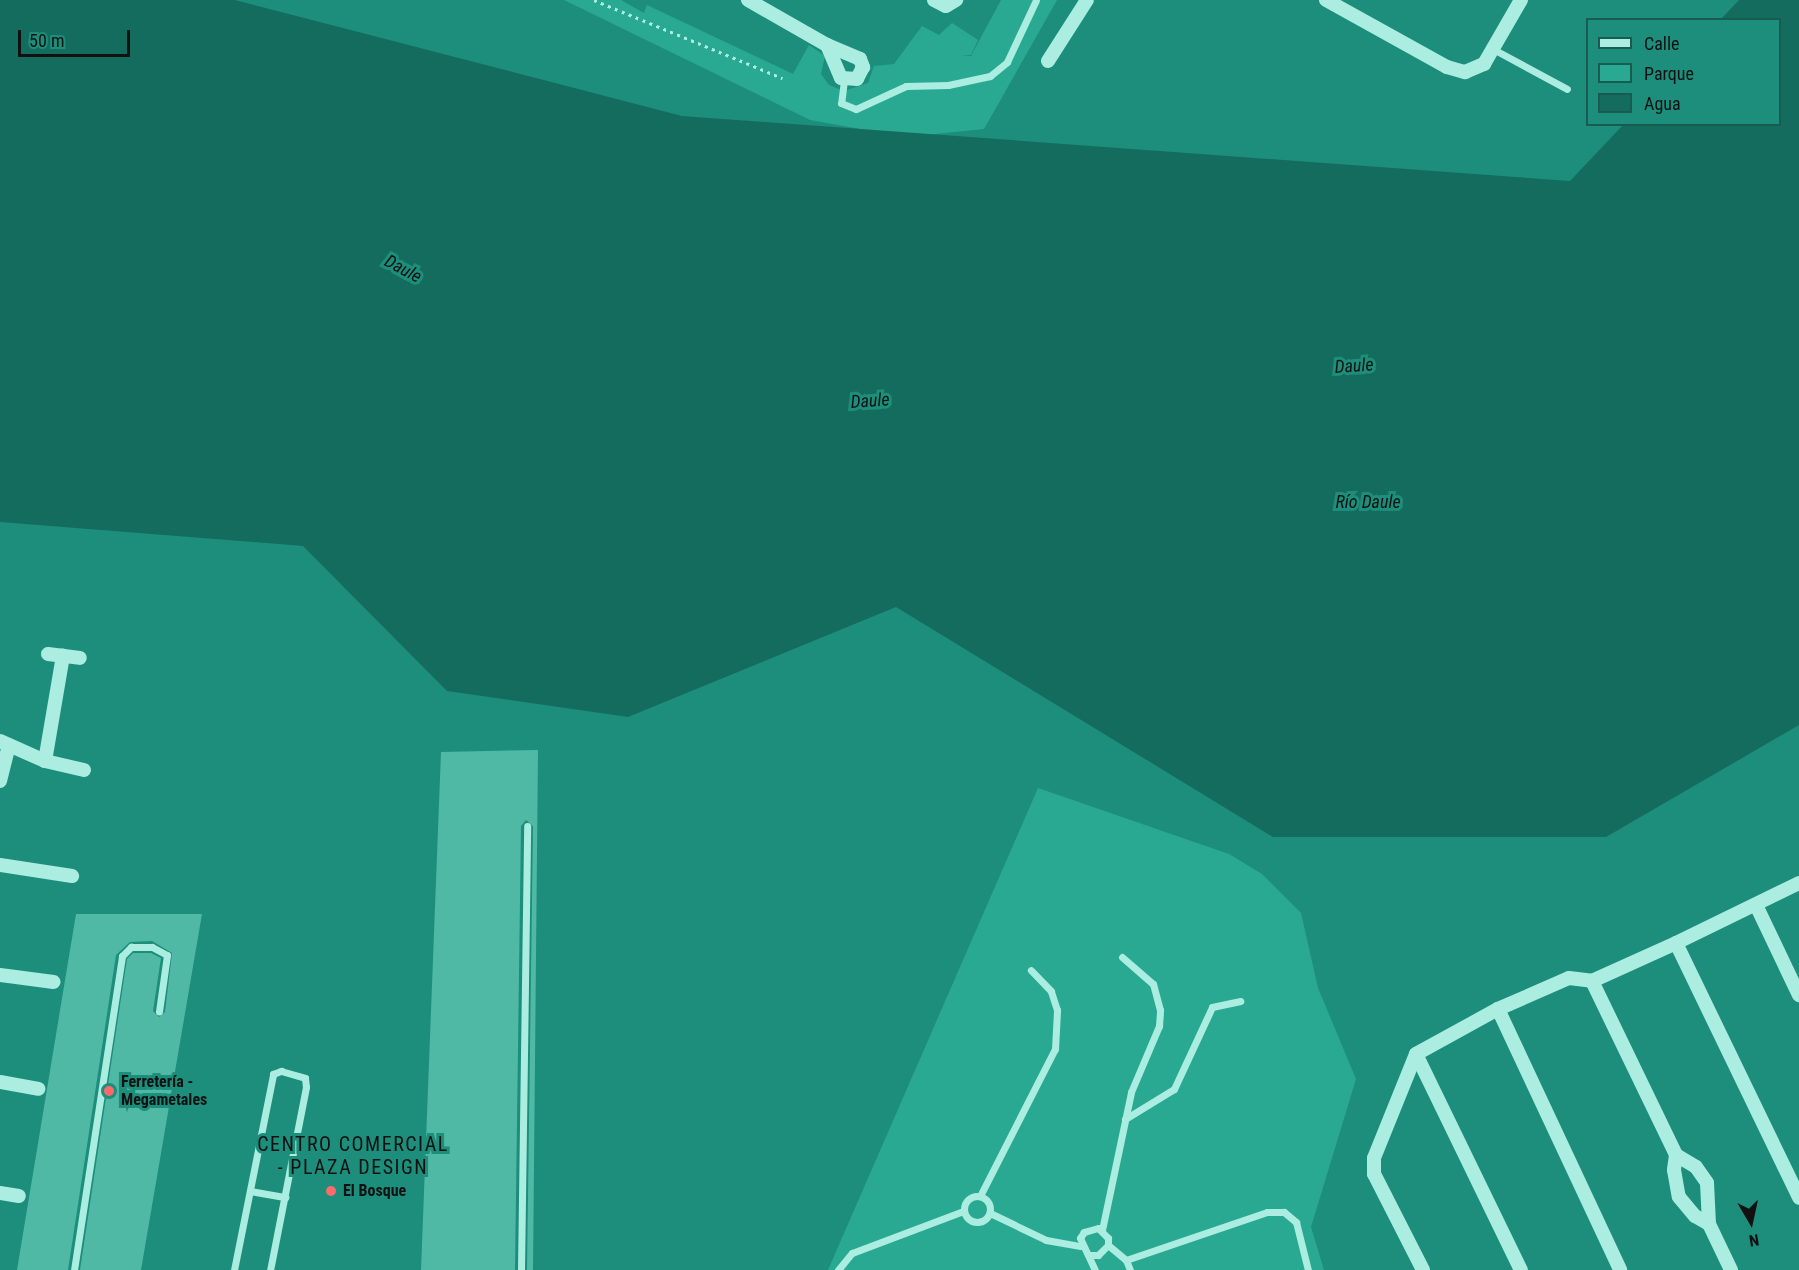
<!DOCTYPE html>
<meta charset="utf-8">
<style>
body{margin:0}
#map{position:relative;width:1799px;height:1270px;overflow:hidden;background:#1d8e7b;font-family:"Roboto Condensed",sans-serif}
div>[style]{position:absolute}
.green>*{inset:0;background:#2aa992}
.water>*{inset:0;background:#146c5f}
.building>*{inset:0;background:#4fb9a6}
.path>*{height:3px;margin-top:-1.5px;transform-origin:0;background:repeating-linear-gradient(90deg,#abede1 0 3px,transparent 0 7.5px)}
.service>*{height:7px;margin:-3.5px;padding:0 3.5px;transform-origin:3.5px;border-radius:3.5px;background:#abede1}
.service>.ring{margin:-3.5px;padding:0;box-sizing:content-box;background:none;border:7px solid #abede1;border-radius:50%}
.minor>*{height:14px;margin:-7px;padding:0 7px;transform-origin:7px;border-radius:7px;background:#abede1}
.dots>*{width:16px;height:16px;translate:-50% -50%;box-sizing:border-box;border:3px solid #1d8e7b;border-radius:50%}
span{translate:-50% -50%;white-space:nowrap;text-align:center;line-height:1.15;-webkit-text-stroke:6px #1d8e7b;paint-order:stroke}
.poi-label{font-size:16px;color:#111;font-weight:700}
.left{translate:0 -50%;text-align:left}
.water-label{font-size:18px;color:#111;font-style:italic}
.quarter-label{font-size:20px;color:#111;letter-spacing:1.5px}
.legend{position:absolute;left:1586px;top:18px;width:195px;height:108px;box-sizing:border-box;background:#1d8e7b;border:2px solid #185c51;margin:0;padding:8px 10px;list-style:none;font-size:18px;color:#111}
.legend li{display:flex;align-items:center;gap:12px;height:30px}
.legend b{width:30px;border:2px solid #185c51}
.north{position:absolute;left:1721px;top:1192px;width:60px;height:60px;-webkit-text-stroke:4px #1d8e7b;paint-order:stroke;rotate:171deg;font-size:16px;font-weight:700;line-height:24px;text-align:center;color:#111}
.north::after{content:'';display:block;margin:auto;width:21px;height:27px;background:#111;clip-path:polygon(50% 0,100% 100%,50% 72%,0 100%)}
.scale{position:absolute;left:18px;top:30px;width:112px;height:27px;box-sizing:border-box;border:3px solid #111;border-top:0;padding-left:8px;font-size:18px;line-height:21px;white-space:nowrap;color:#111;-webkit-text-stroke:4px #1d8e7b;paint-order:stroke}
</style>
<div id="map">
<div class="green">
<div style="clip-path:polygon(564px 0,621px 0,644px 13px,647px 5px,793px 74px,809px 45px,825px 56px,821px 74px,829px 85px,844px 91px,868px 83px,874px 66px,894px 64px,922px 26px,939px 35px,952px 23px,978px 40px,971px 55px,960px 56px,971px 56px,1001px 0,1057px 0,984px 129px,905px 137px,810px 120px)"></div>
<div style="clip-path:polygon(1038px 788px,1229px 854px,1262px 874px,1301px 913px,1318px 988px,1356px 1079px,1311px 1227px,1324px 1270px,828px 1270px)"></div>
</div>
<div class="water">
<div style="clip-path:polygon(0 0,235px 0,682px 116px,1570px 181px,1623px 125px,1780px 124px,1780px 20px,1721px 19px,1739px 0,1799px 0,1799px 725px,1606px 837px,1273px 837px,896px 607px,628px 717px,447px 691px,303px 546px,0 522px)"></div>
</div>
<div class="building">
<div style="clip-path:polygon(538px 750px,533px 1270px,527px 1270px,533px 826px,526px 820px,521px 826px,515px 1270px,421px 1270px,441px 752px)"></div>
<div style="clip-path:polygon(76px 914px,202px 914px,141px 1270px,80px 1270px,127px 959px,133px 953px,151px 953px,161px 958px,153px 1011px,159px 1017px,165px 1012px,172px 953px,152px 941px,130px 942px,116px 955px,68px 1270px,17px 1270px)"></div>
</div>
<div class="path">
<div style="left:594px;top:0;width:204px;rotate:22.5deg"></div>
</div>
<div class="service">
<div style="left:1493px;top:49px;width:84px;rotate:28.4deg"></div>
<div style="left:844px;top:80px;width:23px;rotate:97deg"></div>
<div style="left:841px;top:103px;width:16px;rotate:22deg"></div>
<div style="left:856px;top:109px;width:55px;rotate:-24.7deg"></div>
<div style="left:906px;top:86px;width:42px;rotate:-1.4deg"></div>
<div style="left:948px;top:85px;width:43px;rotate:-12.1deg"></div>
<div style="left:990px;top:76px;width:22px;rotate:-39deg"></div>
<div style="left:1007px;top:62px;width:68px;rotate:-64.9deg"></div>
<div style="left:1125px;top:1119px;width:57px;rotate:-31.5deg"></div>
<div style="left:1174px;top:1089px;width:90px;rotate:-65.1deg"></div>
<div style="left:1212px;top:1007px;width:29px;rotate:-12deg"></div>
<div style="left:250px;top:1191px;width:36px;rotate:10deg"></div>
<div class="ring" style="left:964px;top:1196px;width:19px;height:19px"></div>
<div style="left:980px;top:1196px;width:165px;rotate:-63deg"></div>
<div style="left:1055px;top:1049px;width:39px;rotate:-87deg"></div>
<div style="left:1057px;top:1010px;width:20px;rotate:-108deg"></div>
<div style="left:1051px;top:991px;width:29px;rotate:-134deg"></div>
<div style="left:990px;top:1213px;width:62px;rotate:25.7deg"></div>
<div style="left:1046px;top:1240px;width:35px;rotate:10deg"></div>
<div style="left:1102px;top:1230px;width:141px;rotate:-78.1deg"></div>
<div style="left:1131px;top:1092px;width:72px;rotate:-67deg"></div>
<div style="left:1159px;top:1026px;width:16px;rotate:-86deg"></div>
<div style="left:1160px;top:1010px;width:27px;rotate:-105deg"></div>
<div style="left:1153px;top:984px;width:41px;rotate:-138.9deg"></div>
<div style="left:1108px;top:1245px;width:23px;rotate:40deg"></div>
<div style="left:1126px;top:1260px;width:11px;rotate:68deg"></div>
<div style="left:1090px;top:1255px;width:8px"></div>
<div style="left:1098px;top:1255px;width:14px;rotate:-45deg"></div>
<div style="left:1108px;top:1245px;width:7px;rotate:-90deg"></div>
<div style="left:1108px;top:1238px;width:14px;rotate:-135deg"></div>
<div style="left:1098px;top:1228px;width:15px;rotate:164deg"></div>
<div style="left:1084px;top:1232px;width:7px;rotate:124deg"></div>
<div style="left:1080px;top:1238px;width:35px;rotate:65deg"></div>
<div style="left:1126px;top:1260px;width:149px;rotate:-18.8deg"></div>
<div style="left:1267px;top:1212px;width:17px"></div>
<div style="left:1284px;top:1212px;width:16px;rotate:40deg"></div>
<div style="left:1296px;top:1222px;width:49px;rotate:76deg"></div>
<div style="left:74px;top:1270px;width:318px;rotate:-81.3deg"></div>
<div style="left:122px;top:956px;width:13px;rotate:-45deg"></div>
<div style="left:131px;top:947px;width:21px"></div>
<div style="left:152px;top:947px;width:17px;rotate:28deg"></div>
<div style="left:167px;top:955px;width:57px;rotate:98.1deg"></div>
<div style="left:234px;top:1270px;width:200px;rotate:-78.7deg"></div>
<div style="left:273px;top:1074px;width:9px;rotate:-21deg"></div>
<div style="left:281px;top:1071px;width:25px;rotate:16deg"></div>
<div style="left:305px;top:1078px;width:9px;rotate:84deg"></div>
<div style="left:306px;top:1087px;width:187px;rotate:101.1deg"></div>
<div style="left:521px;top:1270px;width:444px;rotate:-89.2deg"></div>
<div style="left:838px;top:1270px;width:22px;rotate:-51deg"></div>
<div style="left:852px;top:1253px;width:119px;rotate:-20.7deg"></div>
</div>
<div class="minor">
<div style="left:748px;top:0;width:91px;rotate:29.7deg"></div>
<div style="left:934px;top:0;width:13px;rotate:27deg"></div>
<div style="left:946px;top:6px;width:12px;rotate:-31deg"></div>
<div style="left:1326px;top:0;width:138px;rotate:29deg"></div>
<div style="left:1447px;top:67px;width:19px;rotate:16deg"></div>
<div style="left:1465px;top:72px;width:21px;rotate:-23deg"></div>
<div style="left:1484px;top:64px;width:74px;rotate:-60deg"></div>
<div style="left:827px;top:45px;width:36px;rotate:23deg"></div>
<div style="left:860px;top:59px;width:9px;rotate:69deg"></div>
<div style="left:863px;top:67px;width:13px;rotate:117deg"></div>
<div style="left:857px;top:79px;width:16px;rotate:-176deg"></div>
<div style="left:841px;top:78px;width:36px;rotate:-113deg"></div>
<div style="left:1048px;top:61px;width:72px;rotate:-57.4deg"></div>
<div style="left:48px;top:654px;width:32px;rotate:7deg"></div>
<div style="left:0;top:741px;width:49px;rotate:24deg"></div>
<div style="left:45px;top:761px;width:40px;rotate:13deg"></div>
<div style="left:45px;top:761px;width:107px;rotate:-80.3deg"></div>
<div style="left:0;top:781px;width:37px;rotate:-76deg"></div>
<div style="left:0;top:865px;width:73px;rotate:8.7deg"></div>
<div style="left:1756px;top:905px;width:100px;rotate:64.5deg"></div>
<div style="left:1676px;top:943px;width:137px;rotate:-26deg"></div>
<div style="left:0;top:975px;width:54px;rotate:7.4deg"></div>
<div style="left:1592px;top:981px;width:92px;rotate:-24.3deg"></div>
<div style="left:1676px;top:943px;width:283px;rotate:64.2deg"></div>
<div style="left:1498px;top:1009px;width:77px;rotate:-23.6deg"></div>
<div style="left:1569px;top:978px;width:23px;rotate:7deg"></div>
<div style="left:1592px;top:981px;width:193px;rotate:64.2deg"></div>
<div style="left:1676px;top:1155px;width:15px;rotate:98deg"></div>
<div style="left:1674px;top:1170px;width:27px;rotate:80deg"></div>
<div style="left:1679px;top:1197px;width:25px;rotate:50deg"></div>
<div style="left:1695px;top:1216px;width:16px;rotate:30deg"></div>
<div style="left:1709px;top:1224px;width:51px;rotate:64.4deg"></div>
<div style="left:1416px;top:1054px;width:240px;rotate:64.1deg"></div>
<div style="left:0;top:1082px;width:39px;rotate:10deg"></div>
<div style="left:1676px;top:1155px;width:23px;rotate:31deg"></div>
<div style="left:1696px;top:1167px;width:19px;rotate:55deg"></div>
<div style="left:1707px;top:1183px;width:41px;rotate:87.2deg"></div>
<div style="left:0;top:1193px;width:19px;rotate:9deg"></div>
<div style="left:1423px;top:1270px;width:108px;rotate:-117deg"></div>
<div style="left:1374px;top:1174px;width:16px;rotate:-90deg"></div>
<div style="left:1374px;top:1158px;width:112px;rotate:-68deg"></div>
<div style="left:1416px;top:1054px;width:94px;rotate:-28.8deg"></div>
<div style="left:1498px;top:1009px;width:288px;rotate:64.9deg"></div>
</div>
<div class="dots">
<div style="left:109px;top:1091px;background:#fc6a6c"></div>
<div style="left:331px;top:1191px;background:#fc6a6c"></div>
</div>
<div class="poi-label">
<span class="left" style="left:121px;top:1091px">Ferretería -<br>Megametales</span>
<span class="left" style="left:343px;top:1191px">El Bosque</span>
</div>
<div class="water-label">
<span style="left:403px;top:269px;rotate:28deg">Daule</span>
<span style="left:1354px;top:366px;rotate:-4deg">Daule</span>
<span style="left:870px;top:401px;rotate:-4deg">Daule</span>
<span style="left:1368px;top:502px">Río Daule</span>
</div>
<div class="quarter-label">
<span style="left:353px;top:1156px">CENTRO COMERCIAL<br>- PLAZA DESIGN</span>
</div>
<ul class="legend">
<li><b style="height:8px;background:#abede1"></b>Calle</li>
<li><b style="height:16px;background:#2aa992"></b>Parque</li>
<li><b style="height:16px;background:#146c5f"></b>Agua</li>
</ul>
<div class="north">N</div>
<div class="scale">50 m</div>
</div>
